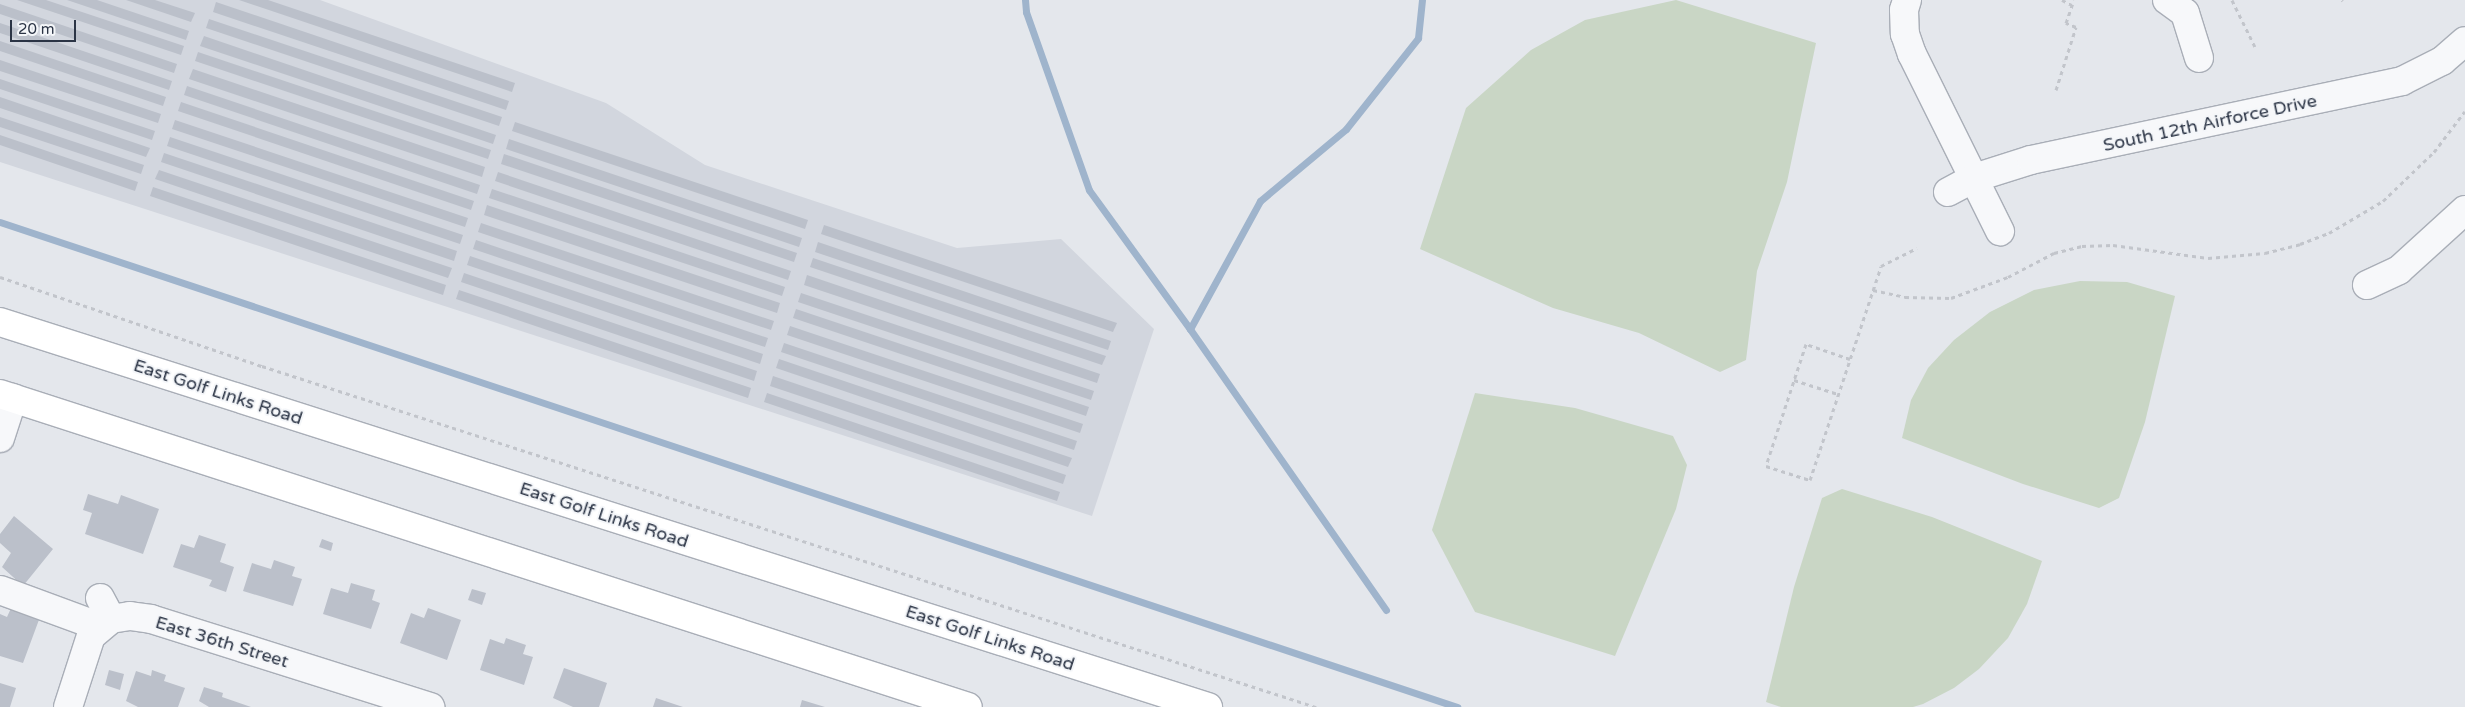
<!DOCTYPE html>
<style>
body{margin:0}
#map{position:relative;width:2465px;height:707px;overflow:hidden;background:#e4e7ec;font-family:"Varela Round",sans-serif}
div>[style]{position:absolute}
.built>*{inset:0;background:#d2d6de}
.green>*{inset:0;background:#c9d6c5}
.stream>*{height:7px;margin:-3.5px;padding:0 3.5px;transform-origin:3.5px;border-radius:3.5px;background:#9fb4cc}
.building>*{inset:0;background:#bbc0ca}
.path>*{height:3px;margin-top:-1.5px;transform-origin:0;background:repeating-linear-gradient(90deg,#c2c5cb 0 4px,transparent 0 8px)}
.roads{filter:drop-shadow(1px 0 #a9aeb7) drop-shadow(-1px 0 #a9aeb7) drop-shadow(0 1px #a9aeb7) drop-shadow(0 -1px #a9aeb7)}
.minor>*{height:28px;margin:-14px;padding:0 14px;transform-origin:14px;border-radius:14px;background:#f7f8fa}
.major>*{height:28px;margin:-14px;padding:0 14px;transform-origin:14px;border-radius:14px;background:#fff}
span{translate:-50% -50%;white-space:nowrap;text-align:center;line-height:1.15;-webkit-text-stroke:4px #f4f6f9;paint-order:stroke}
.street-label{font-size:18px;color:#2b3445}
.scale{position:absolute;left:10px;top:20px;width:66px;height:22px;box-sizing:border-box;border:2px solid #2b3445;border-top:0;padding-left:6px;font-size:15px;line-height:18px;white-space:nowrap;color:#2b3445;-webkit-text-stroke:4px #f4f6f9;paint-order:stroke}
</style>
<div id="map">
<div class="built">
<div style="clip-path:polygon(0 0,320px 0,606px 103px,705px 165px,957px 248px,1061px 239px,1154px 329px,1092px 516px,0 162px)"></div>
</div>
<div class="green">
<div style="clip-path:polygon(1676px 0,1816px 43px,1787px 182px,1757px 271px,1746px 360px,1720px 372px,1639px 333px,1553px 308px,1420px 249px,1466px 108px,1531px 50px,1585px 20px)"></div>
<div style="clip-path:polygon(2080px 281px,2127px 282px,2175px 296px,2145px 422px,2119px 498px,2099px 508px,2023px 484px,1902px 438px,1911px 400px,1928px 368px,1954px 340px,1990px 312px,2034px 290px)"></div>
<div style="clip-path:polygon(1475px 393px,1575px 408px,1673px 436px,1687px 465px,1676px 509px,1615px 656px,1475px 612px,1432px 530px)"></div>
<div style="clip-path:polygon(1842px 489px,1932px 517px,2042px 561px,2027px 604px,2008px 638px,1979px 669px,1954px 688px,1923px 704px,1913px 707px,1781px 707px,1766px 702px,1794px 587px,1822px 498px)"></div>
</div>
<div class="stream">
<div style="left:1025px;top:0;width:12px;rotate:85deg"></div>
<div style="left:1026px;top:12px;width:189px;rotate:70.5deg"></div>
<div style="left:1089px;top:190px;width:172px;rotate:54deg"></div>
<div style="left:0;top:222px;width:1536px;rotate:18.41deg"></div>
<div style="left:1386px;top:610px;width:343px;rotate:-124.9deg"></div>
<div style="left:1190px;top:329px;width:146px;rotate:-61.3deg"></div>
<div style="left:1260px;top:201px;width:112px;rotate:-39.9deg"></div>
<div style="left:1346px;top:129px;width:116px;rotate:-51.6deg"></div>
<div style="left:1418px;top:38px;width:38px;rotate:-84deg"></div>
</div>
<div class="building">
<div style="clip-path:polygon(17px 0,46px 0,184px 46px,181px 55px)"></div>
<div style="clip-path:polygon(67px 0,97px 0,189px 31px,186px 40px)"></div>
<div style="clip-path:polygon(126px 0,155px 0,195px 13px,191px 22px)"></div>
<div style="clip-path:polygon(239px 0,268px 0,515px 83px,512px 92px)"></div>
<div style="clip-path:polygon(216px 2px,509px 101px,506px 110px,213px 12px)"></div>
<div style="clip-path:polygon(0 4px,177px 64px,174px 73px,0 14px)"></div>
<div style="clip-path:polygon(209px 19px,502px 117px,499px 126px,206px 28px)"></div>
<div style="clip-path:polygon(0 23px,172px 81px,169px 90px,0 33px)"></div>
<div style="clip-path:polygon(204px 36px,496px 135px,493px 144px,200px 46px)"></div>
<div style="clip-path:polygon(0 41px,166px 97px,163px 106px,0 51px)"></div>
<div style="clip-path:polygon(198px 52px,491px 150px,488px 159px,195px 61px)"></div>
<div style="clip-path:polygon(0 60px,161px 114px,158px 123px,0 71px)"></div>
<div style="clip-path:polygon(193px 69px,485px 167px,482px 177px,189px 79px)"></div>
<div style="clip-path:polygon(0 79px,155px 131px,152px 140px,0 89px)"></div>
<div style="clip-path:polygon(187px 86px,480px 185px,477px 194px,184px 95px)"></div>
<div style="clip-path:polygon(0 97px,150px 148px,146px 157px,0 108px)"></div>
<div style="clip-path:polygon(181px 102px,474px 201px,471px 210px,178px 111px)"></div>
<div style="clip-path:polygon(0 117px,144px 165px,141px 174px,0 127px)"></div>
<div style="clip-path:polygon(175px 120px,468px 218px,465px 227px,172px 129px)"></div>
<div style="clip-path:polygon(515px 122px,808px 220px,805px 229px,512px 131px)"></div>
<div style="clip-path:polygon(0 135px,138px 182px,135px 191px,0 145px)"></div>
<div style="clip-path:polygon(170px 137px,463px 235px,460px 244px,167px 146px)"></div>
<div style="clip-path:polygon(509px 139px,802px 238px,799px 247px,506px 149px)"></div>
<div style="clip-path:polygon(164px 153px,457px 251px,454px 261px,161px 162px)"></div>
<div style="clip-path:polygon(504px 154px,797px 253px,794px 262px,501px 164px)"></div>
<div style="clip-path:polygon(159px 170px,452px 268px,448px 278px,155px 179px)"></div>
<div style="clip-path:polygon(498px 172px,791px 271px,788px 280px,495px 181px)"></div>
<div style="clip-path:polygon(153px 187px,446px 285px,443px 295px,150px 196px)"></div>
<div style="clip-path:polygon(492px 189px,785px 287px,782px 296px,489px 198px)"></div>
<div style="clip-path:polygon(487px 205px,780px 303px,777px 313px,484px 215px)"></div>
<div style="clip-path:polygon(481px 223px,774px 321px,771px 330px,478px 232px)"></div>
<div style="clip-path:polygon(824px 225px,1117px 323px,1113px 332px,821px 234px)"></div>
<div style="clip-path:polygon(476px 240px,768px 338px,765px 347px,473px 249px)"></div>
<div style="clip-path:polygon(818px 242px,1111px 341px,1108px 350px,815px 252px)"></div>
<div style="clip-path:polygon(470px 256px,763px 354px,760px 364px,467px 265px)"></div>
<div style="clip-path:polygon(813px 258px,1106px 356px,1102px 365px,810px 267px)"></div>
<div style="clip-path:polygon(464px 273px,757px 371px,754px 381px,461px 282px)"></div>
<div style="clip-path:polygon(807px 275px,1100px 374px,1097px 383px,804px 285px)"></div>
<div style="clip-path:polygon(459px 290px,751px 388px,748px 398px,456px 299px)"></div>
<div style="clip-path:polygon(801px 293px,1094px 391px,1091px 400px,798px 302px)"></div>
<div style="clip-path:polygon(796px 309px,1089px 407px,1086px 416px,793px 318px)"></div>
<div style="clip-path:polygon(790px 326px,1083px 424px,1080px 433px,787px 335px)"></div>
<div style="clip-path:polygon(784px 343px,1077px 441px,1074px 450px,781px 352px)"></div>
<div style="clip-path:polygon(779px 359px,1072px 458px,1068px 467px,776px 368px)"></div>
<div style="clip-path:polygon(773px 376px,1066px 475px,1063px 484px,770px 386px)"></div>
<div style="clip-path:polygon(767px 393px,1060px 492px,1057px 501px,764px 402px)"></div>
<div style="clip-path:polygon(88px 494px,118px 504px,121px 495px,159px 509px,143px 554px,85px 534px,92px 513px,83px 510px)"></div>
<div style="clip-path:polygon(14px 516px,53px 549px,23px 586px,2px 567px,11px 553px,0 543px,0 534px)"></div>
<div style="clip-path:polygon(199px 535px,226px 544px,220px 562px,234px 567px,226px 592px,209px 586px,212px 580px,173px 567px,181px 544px,194px 548px)"></div>
<div style="clip-path:polygon(322px 539px,333px 543px,331px 551px,319px 547px)"></div>
<div style="clip-path:polygon(274px 560px,295px 567px,292px 576px,302px 579px,293px 606px,243px 591px,252px 563px,271px 569px)"></div>
<div style="clip-path:polygon(351px 583px,375px 590px,372px 600px,380px 603px,371px 629px,323px 614px,331px 588px,348px 593px)"></div>
<div style="clip-path:polygon(472px 589px,486px 593px,482px 605px,468px 600px)"></div>
<div style="clip-path:polygon(12px 606px,40px 617px,23px 663px,0 656px,0 614px,7px 617px)"></div>
<div style="clip-path:polygon(428px 608px,461px 620px,447px 660px,400px 643px,411px 613px,424px 618px)"></div>
<div style="clip-path:polygon(506px 638px,526px 645px,523px 654px,533px 657px,524px 685px,480px 670px,490px 639px,504px 644px)"></div>
<div style="clip-path:polygon(564px 668px,607px 683px,599px 707px,573px 707px,553px 698px)"></div>
<div style="clip-path:polygon(109px 670px,124px 674px,120px 690px,105px 685px)"></div>
<div style="clip-path:polygon(152px 670px,166px 675px,164px 681px,185px 688px,178px 707px,138px 707px,126px 701px,136px 671px,151px 676px)"></div>
<div style="clip-path:polygon(0 683px,16px 688px,10px 707px,0 707px)"></div>
<div style="clip-path:polygon(204px 687px,223px 693px,222px 697px,251px 707px,209px 707px,199px 701px)"></div>
<div style="clip-path:polygon(656px 698px,683px 707px,653px 707px)"></div>
<div style="clip-path:polygon(802px 700px,825px 707px,800px 707px)"></div>
</div>
<div class="path">
<div style="left:2062px;top:0;width:11px;rotate:27deg"></div>
<div style="left:2232px;top:0;width:52px;rotate:63.9deg"></div>
<div style="left:2342px;top:0;width:1px;rotate:45deg"></div>
<div style="left:2056px;top:90px;width:66px;rotate:-72.4deg"></div>
<div style="left:2076px;top:27px;width:11px;rotate:-158deg"></div>
<div style="left:2066px;top:23px;width:24px;rotate:-71deg"></div>
<div style="left:0;top:277px;width:277px;rotate:18.8deg"></div>
<div style="left:262px;top:366px;width:1108px;rotate:17.93deg"></div>
<div style="left:1873px;top:290px;width:33px;rotate:12deg"></div>
<div style="left:1905px;top:297px;width:46px;rotate:1.2deg"></div>
<div style="left:1951px;top:298px;width:61px;rotate:-20.2deg"></div>
<div style="left:2008px;top:277px;width:52px;rotate:-27.6deg"></div>
<div style="left:2054px;top:253px;width:29px;rotate:-14deg"></div>
<div style="left:2082px;top:246px;width:31px;rotate:-2deg"></div>
<div style="left:2113px;top:245px;width:96px;rotate:7.8deg"></div>
<div style="left:2208px;top:258px;width:57px;rotate:-5deg"></div>
<div style="left:2265px;top:253px;width:36px;rotate:-14deg"></div>
<div style="left:2300px;top:244px;width:31px;rotate:-21deg"></div>
<div style="left:2329px;top:233px;width:63px;rotate:-30.7deg"></div>
<div style="left:2383px;top:201px;width:71px;rotate:-43.9deg"></div>
<div style="left:2434px;top:152px;width:51px;rotate:-52.9deg"></div>
<div style="left:1850px;top:359px;width:46px;rotate:-161.2deg"></div>
<div style="left:1806px;top:344px;width:128px;rotate:108.2deg"></div>
<div style="left:1766px;top:466px;width:46px;rotate:17.7deg"></div>
<div style="left:1810px;top:480px;width:225px;rotate:-71.6deg"></div>
<div style="left:1881px;top:266px;width:40px;rotate:-26.6deg"></div>
<div style="left:1794px;top:380px;width:46px;rotate:17.7deg"></div>
</div>
<div class="roads">
<div class="minor">
<div style="left:1907px;top:0;width:10px;rotate:107deg"></div>
<div style="left:1904px;top:10px;width:24px;rotate:88deg"></div>
<div style="left:1905px;top:34px;width:21px;rotate:71deg"></div>
<div style="left:1912px;top:54px;width:198px;rotate:63.6deg"></div>
<div style="left:2167px;top:0;width:22px;rotate:36deg"></div>
<div style="left:2185px;top:13px;width:47px;rotate:72.7deg"></div>
<div style="left:1948px;top:192px;width:30px;rotate:-28deg"></div>
<div style="left:1974px;top:178px;width:60px;rotate:-17.5deg"></div>
<div style="left:2031px;top:160px;width:379px;rotate:-12deg"></div>
<div style="left:2402px;top:81px;width:45px;rotate:-26.6deg"></div>
<div style="left:2442px;top:61px;width:30px;rotate:-41deg"></div>
<div style="left:2367px;top:285px;width:35px;rotate:-25deg"></div>
<div style="left:2399px;top:270px;width:89px;rotate:-42.3deg"></div>
<div style="left:0;top:438px;width:42px;rotate:-72deg"></div>
<div style="left:0;top:590px;width:104px;rotate:20.2deg"></div>
<div style="left:100px;top:598px;width:24px;rotate:62deg"></div>
<div style="left:68px;top:707px;width:75px;rotate:-72.1deg"></div>
<div style="left:91px;top:636px;width:26px;rotate:-40deg"></div>
<div style="left:111px;top:619px;width:19px;rotate:-9deg"></div>
<div style="left:130px;top:616px;width:21px;rotate:8deg"></div>
<div style="left:151px;top:619px;width:293px;rotate:17.5deg"></div>
</div>
<div class="major">
<div style="left:0;top:322px;width:1268px;rotate:17.68deg"></div>
<div style="left:0;top:394px;width:1017px;rotate:17.92deg"></div>
</div>
</div>
<div class="street-label">
<span style="left:2210px;top:123px;rotate:-12deg">South 12th Airforce Drive</span>
<span style="left:218px;top:392px;rotate:18deg">East Golf Links Road</span>
<span style="left:604px;top:515px;rotate:18deg">East Golf Links Road</span>
<span style="left:990px;top:638px;rotate:18deg">East Golf Links Road</span>
<span style="left:222px;top:642px;rotate:17deg">East 36th Street</span>
</div>
<div class="scale">20 m</div>
</div>
